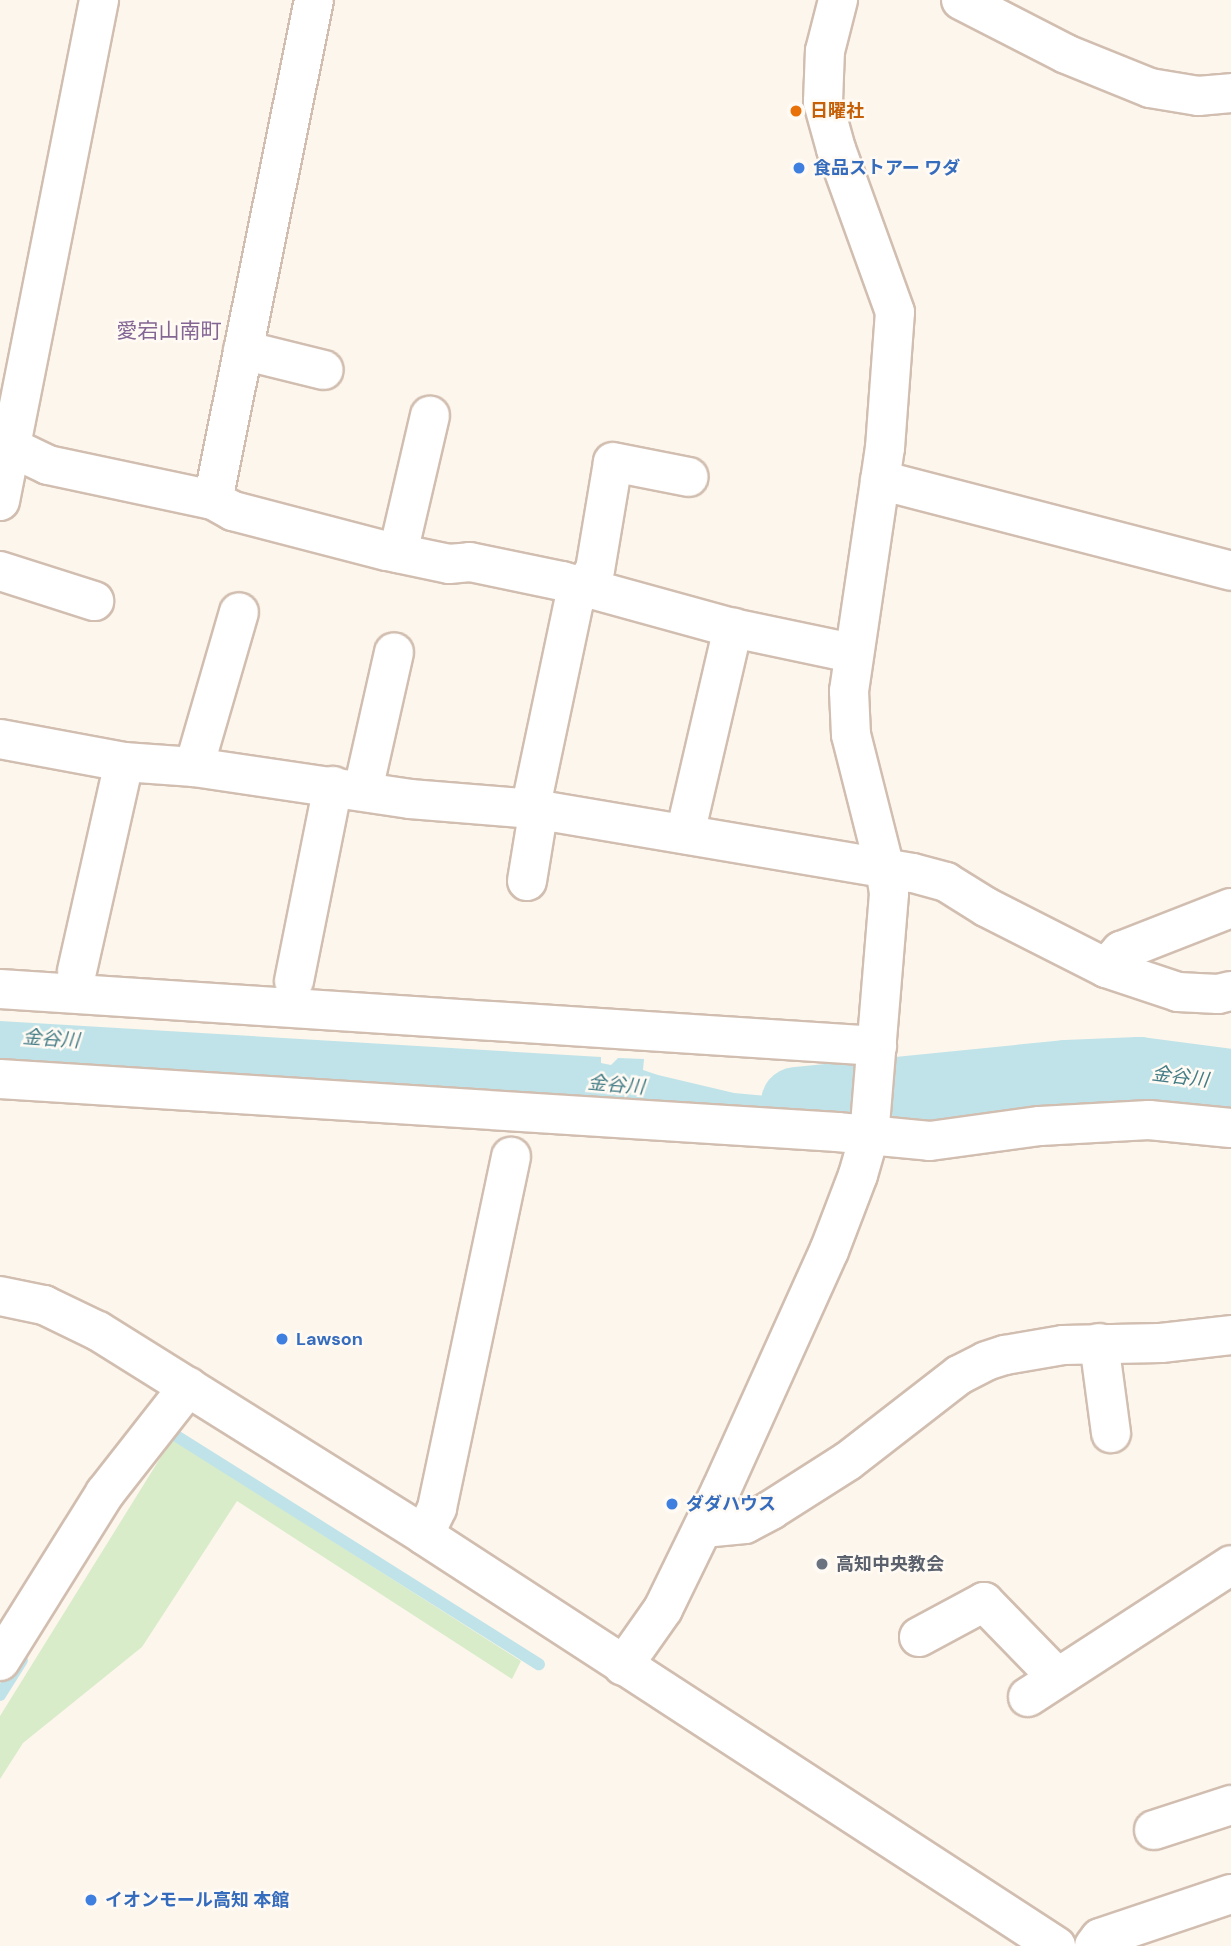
<!DOCTYPE html>
<meta charset="utf-8">
<style>
body{margin:0}
#map{position:relative;width:1231px;height:1946px;overflow:hidden;background:#fdf6ec;font-family:"DM Sans","Noto Sans JP",sans-serif}
div>[style]{position:absolute}
.green>*{inset:0;background:#d8ecc9}
.water>*{inset:0;background:#bfe3e8}
.stream>*{height:12px;margin:-6px;padding:0 6px;transform-origin:6px;border-radius:6px;background:#bfe3e8}
.river>*{height:70px;margin:-35px;padding:0 35px;transform-origin:35px;border-radius:35px;background:#bfe3e8}
.roads{filter:drop-shadow(2px 0 #d1beb0) drop-shadow(-2px 0 #d1beb0) drop-shadow(0 2px #d1beb0) drop-shadow(0 -2px #d1beb0)}
.minor>*{height:38px;margin:-19px;padding:0 19px;transform-origin:19px;border-radius:19px;background:#fff}
.dots>*{width:19px;height:19px;translate:-50% -50%;box-sizing:border-box;border:4px solid #fffaf3;border-radius:50%}
span{translate:-50% -50%;white-space:nowrap;text-align:center;line-height:1.15;-webkit-text-stroke:5px #fffaf3;paint-order:stroke}
.food-label{font-size:18px;color:#c56008;font-weight:700}
.left{translate:0 -50%;text-align:left}
.shop-label{font-size:18px;color:#366cbe;font-weight:700}
.worship-label{font-size:18px;color:#5b616d;font-weight:700}
.water-label{font-size:19px;color:#437c86;font-style:italic}
.quarter-label{font-size:21px;color:#846695}
</style>
<div id="map">
<div class="green">
<div style="clip-path:polygon(172px 1439px,521px 1661px,512px 1679px,237px 1501px,142px 1647px,23px 1743px,0 1779px,0 1716px)"></div>
</div>
<div class="water">
<div style="clip-path:polygon(0 1021px,601px 1057px,601px 1063px,611px 1065px,618px 1058px,644px 1059px,643px 1070px,658px 1075px,734px 1093px,767px 1096px,802px 1097px,843px 1079px,858px 1076px,855px 1107px,770px 1108px,0 1063px)"></div>
</div>
<div class="stream">
<div style="left:165px;top:1439px;width:9px;rotate:-54deg"></div>
<div style="left:170px;top:1432px;width:436px;rotate:32.2deg"></div>
<div style="left:0;top:1695px;width:41px;rotate:-57.8deg"></div>
</div>
<div class="river">
<div style="left:796px;top:1102px;width:271px;rotate:-5.7deg"></div>
<div style="left:1066px;top:1075px;width:73px;rotate:-2.4deg"></div>
<div style="left:1139px;top:1072px;width:93px;rotate:7.4deg"></div>
</div>
<div class="roads">
<div class="minor">
<div style="left:961px;top:0;width:118px;rotate:27.2deg"></div>
<div style="left:1066px;top:54px;width:91px;rotate:22deg"></div>
<div style="left:1150px;top:88px;width:49px;rotate:9.5deg"></div>
<div style="left:1198px;top:96px;width:33px;rotate:-5deg"></div>
<div style="left:243px;top:350px;width:83px;rotate:13.9deg"></div>
<div style="left:0;top:442px;width:53px;rotate:25.6deg"></div>
<div style="left:48px;top:465px;width:169px;rotate:12deg"></div>
<div style="left:213px;top:500px;width:23px;rotate:29deg"></div>
<div style="left:233px;top:511px;width:159px;rotate:14.6deg"></div>
<div style="left:387px;top:551px;width:63px;rotate:11.8deg"></div>
<div style="left:449px;top:564px;width:21px;rotate:-5deg"></div>
<div style="left:470px;top:562px;width:94px;rotate:11.7deg"></div>
<div style="left:562px;top:581px;width:177px;rotate:15.4deg"></div>
<div style="left:733px;top:628px;width:122px;rotate:11.9deg"></div>
<div style="left:880px;top:480px;width:363px;rotate:14.5deg"></div>
<div style="left:213px;top:500px;width:510px;rotate:-78.58deg"></div>
<div style="left:0;top:501px;width:511px;rotate:-78.82deg"></div>
<div style="left:398px;top:553px;width:141px;rotate:-76.9deg"></div>
<div style="left:0;top:571px;width:99px;rotate:17.7deg"></div>
<div style="left:0;top:739px;width:126px;rotate:10.5deg"></div>
<div style="left:124px;top:762px;width:70px;rotate:4.1deg"></div>
<div style="left:194px;top:767px;width:218px;rotate:8.4deg"></div>
<div style="left:410px;top:799px;width:124px;rotate:4.6deg"></div>
<div style="left:534px;top:809px;width:384px;rotate:9.6deg"></div>
<div style="left:913px;top:873px;width:34px;rotate:15deg"></div>
<div style="left:946px;top:882px;width:47px;rotate:32deg"></div>
<div style="left:986px;top:907px;width:135px;rotate:26.9deg"></div>
<div style="left:1106px;top:968px;width:76px;rotate:18.4deg"></div>
<div style="left:1178px;top:992px;width:40px;rotate:2.9deg"></div>
<div style="left:1218px;top:994px;width:13px;rotate:-13deg"></div>
<div style="left:194px;top:767px;width:161px;rotate:-73.8deg"></div>
<div style="left:363px;top:790px;width:141px;rotate:-77.3deg"></div>
<div style="left:685px;top:834px;width:212px;rotate:-76.9deg"></div>
<div style="left:527px;top:881px;width:56px;rotate:-80.7deg"></div>
<div style="left:536px;top:826px;width:30px;rotate:-96deg"></div>
<div style="left:533px;top:796px;width:198px;rotate:-78.1deg"></div>
<div style="left:574px;top:602px;width:38px;rotate:-57deg"></div>
<div style="left:595px;top:570px;width:109px;rotate:-80.5deg"></div>
<div style="left:613px;top:462px;width:77px;rotate:11.2deg"></div>
<div style="left:1106px;top:968px;width:23px;rotate:-49deg"></div>
<div style="left:1121px;top:951px;width:118px;rotate:-21.4deg"></div>
<div style="left:77px;top:971px;width:214px;rotate:-77.3deg"></div>
<div style="left:294px;top:981px;width:199px;rotate:-78.7deg"></div>
<div style="left:0;top:989px;width:879px;rotate:3.72deg"></div>
<div style="left:0;top:1079px;width:839px;rotate:3.62deg"></div>
<div style="left:837px;top:1132px;width:93px;rotate:5.5deg"></div>
<div style="left:930px;top:1141px;width:111px;rotate:-7.8deg"></div>
<div style="left:1040px;top:1126px;width:109px;rotate:-3.2deg"></div>
<div style="left:1149px;top:1120px;width:82px;rotate:5.6deg"></div>
<div style="left:0;top:1296px;width:45px;rotate:11.6deg"></div>
<div style="left:44px;top:1305px;width:60px;rotate:25.7deg"></div>
<div style="left:98px;top:1331px;width:385px;rotate:32deg"></div>
<div style="left:424px;top:1535px;width:754px;rotate:33.04deg"></div>
<div style="left:1099px;top:1343px;width:91px;rotate:82.4deg"></div>
<div style="left:703px;top:1528px;width:42px;rotate:-5.4deg"></div>
<div style="left:745px;top:1524px;width:30px;rotate:-28deg"></div>
<div style="left:771px;top:1510px;width:91px;rotate:-32.5deg"></div>
<div style="left:848px;top:1461px;width:140px;rotate:-37.8deg"></div>
<div style="left:959px;top:1375px;width:30px;rotate:-27deg"></div>
<div style="left:986px;top:1361px;width:20px;rotate:-18deg"></div>
<div style="left:1005px;top:1355px;width:59px;rotate:-9.8deg"></div>
<div style="left:1063px;top:1345px;width:98px;rotate:-1.2deg"></div>
<div style="left:1161px;top:1343px;width:70px;rotate:-6.5deg"></div>
<div style="left:424px;top:1535px;width:30px;rotate:-64deg"></div>
<div style="left:437px;top:1508px;width:359px;rotate:-78.1deg"></div>
<div style="left:919px;top:1637px;width:74px;rotate:-28.3deg"></div>
<div style="left:984px;top:1602px;width:105px;rotate:45.8deg"></div>
<div style="left:0;top:1661px;width:198px;rotate:-58deg"></div>
<div style="left:105px;top:1493px;width:135px;rotate:-51.9deg"></div>
<div style="left:623px;top:1666px;width:70px;rotate:-54.9deg"></div>
<div style="left:663px;top:1609px;width:132px;rotate:-64deg"></div>
<div style="left:721px;top:1490px;width:262px;rotate:-65.7deg"></div>
<div style="left:829px;top:1251px;width:81px;rotate:-69.1deg"></div>
<div style="left:858px;top:1175px;width:40px;rotate:-74deg"></div>
<div style="left:869px;top:1137px;width:245px;rotate:-85.3deg"></div>
<div style="left:889px;top:893px;width:24px;rotate:-99deg"></div>
<div style="left:885px;top:869px;width:138px;rotate:-104.2deg"></div>
<div style="left:851px;top:735px;width:44px;rotate:-92.6deg"></div>
<div style="left:849px;top:691px;width:246px;rotate:-81.6deg"></div>
<div style="left:885px;top:448px;width:136px;rotate:-85.8deg"></div>
<div style="left:895px;top:312px;width:173px;rotate:-109.9deg"></div>
<div style="left:836px;top:149px;width:49px;rotate:-105.5deg"></div>
<div style="left:823px;top:102px;width:51px;rotate:-87.8deg"></div>
<div style="left:825px;top:51px;width:53px;rotate:-75.7deg"></div>
<div style="left:1028px;top:1697px;width:242px;rotate:-33deg"></div>
<div style="left:1154px;top:1830px;width:81px;rotate:-18deg"></div>
<div style="left:1094px;top:1946px;width:10px;rotate:-53deg"></div>
<div style="left:1100px;top:1938px;width:138px;rotate:-18.6deg"></div>
</div>
</div>
<div class="dots">
<div style="left:796px;top:111px;background:#e8710a"></div>
<div style="left:799px;top:168px;background:#3f7fe0"></div>
<div style="left:282px;top:1339px;background:#3f7fe0"></div>
<div style="left:672px;top:1504px;background:#3f7fe0"></div>
<div style="left:822px;top:1564px;background:#6b7280"></div>
<div style="left:91px;top:1900px;background:#3f7fe0"></div>
</div>
<div class="food-label">
<span class="left" style="left:810px;top:111px">日曜社</span>
</div>
<div class="shop-label">
<span class="left" style="left:813px;top:168px">食品ストアー ワダ</span>
<span class="left" style="left:296px;top:1339px">Lawson</span>
<span class="left" style="left:686px;top:1504px">ダダハウス</span>
<span class="left" style="left:105px;top:1900px">イオンモール高知 本館</span>
</div>
<div class="worship-label">
<span class="left" style="left:836px;top:1564px">高知中央教会</span>
</div>
<div class="water-label">
<span style="left:51px;top:1039px;rotate:4deg">金谷川</span>
<span style="left:1180px;top:1077px;rotate:7deg">金谷川</span>
<span style="left:616px;top:1085px;rotate:5deg">金谷川</span>
</div>
<div class="quarter-label">
<span style="left:169px;top:331px">愛宕山南町</span>
</div>
</div>
